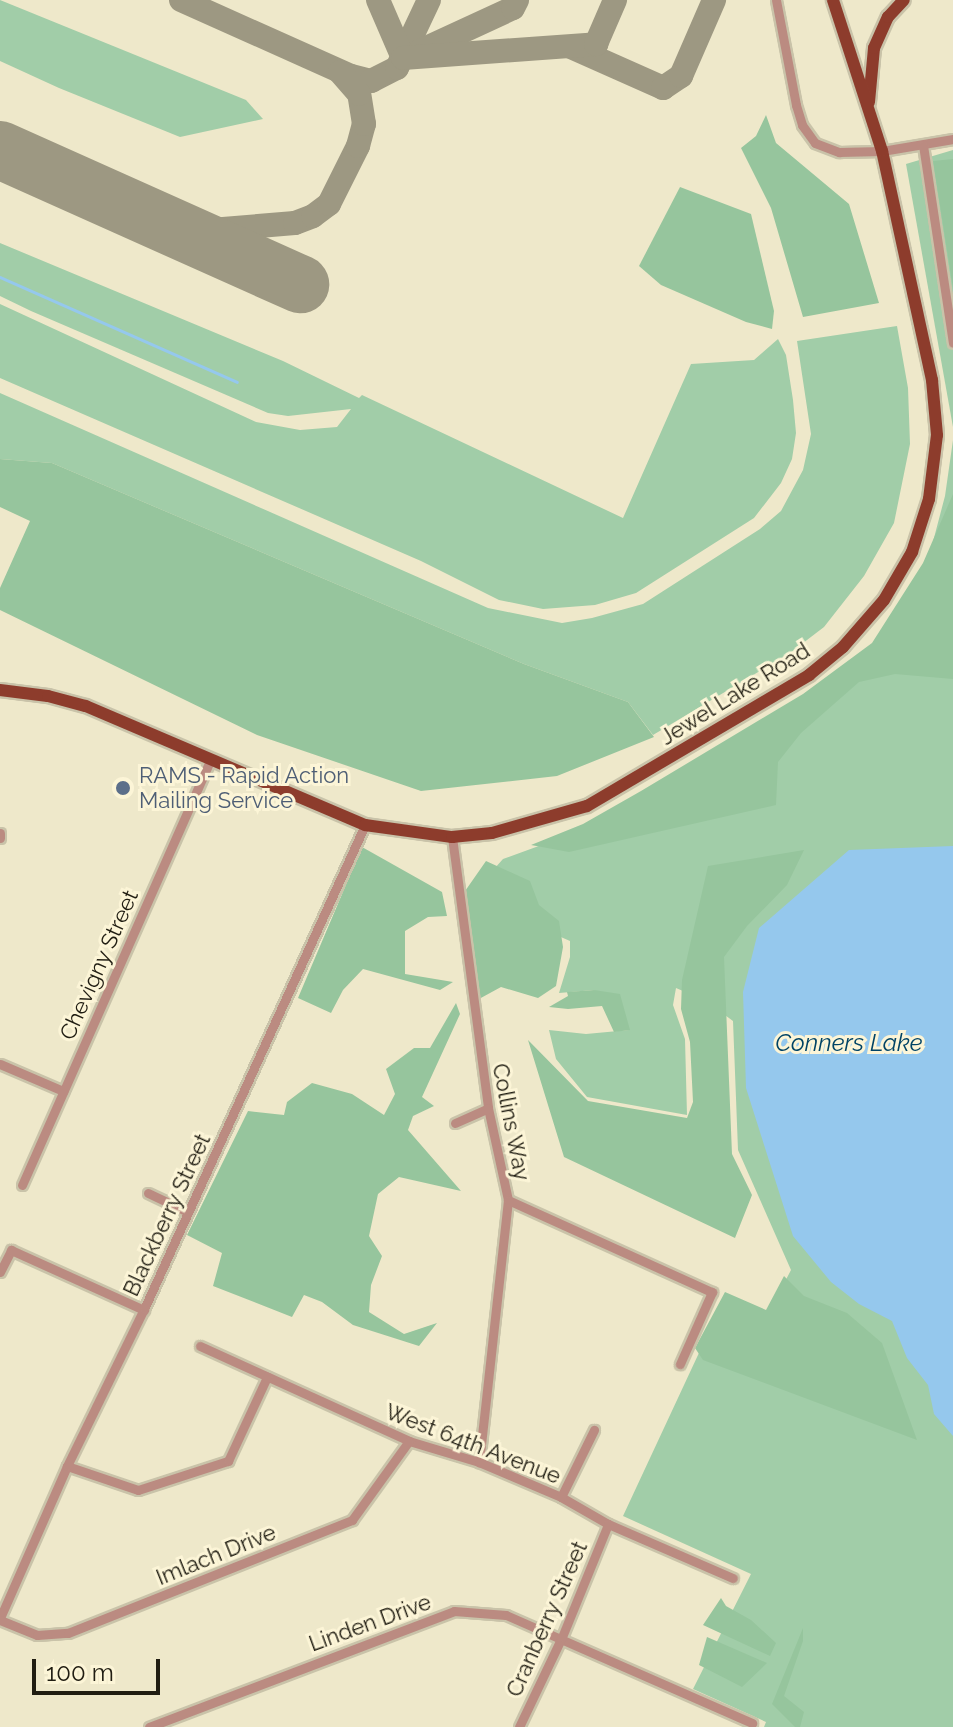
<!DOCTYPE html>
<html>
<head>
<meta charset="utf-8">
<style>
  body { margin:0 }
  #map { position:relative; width:953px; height:1727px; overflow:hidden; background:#eee8ca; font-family:Raleway,sans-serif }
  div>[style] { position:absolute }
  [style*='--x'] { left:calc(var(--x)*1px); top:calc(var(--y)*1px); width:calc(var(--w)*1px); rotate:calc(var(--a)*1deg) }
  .green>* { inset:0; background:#a1cda8 }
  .forest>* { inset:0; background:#96c59d }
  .water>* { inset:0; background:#95c8ed }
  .stream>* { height:3px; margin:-1.5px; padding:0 1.5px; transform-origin:1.5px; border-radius:1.5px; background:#95c8ed }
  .taxiway>* { height:24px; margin:-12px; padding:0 12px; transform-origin:12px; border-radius:12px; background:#9d9882 }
  .runway>* { height:58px; margin:-29px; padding:0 29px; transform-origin:29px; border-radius:29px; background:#9d9882 }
  .roads { filter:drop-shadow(2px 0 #c9c3a9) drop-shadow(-2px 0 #c9c3a9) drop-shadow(0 2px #c9c3a9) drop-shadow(0 -2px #c9c3a9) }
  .minor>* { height:9px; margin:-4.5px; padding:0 4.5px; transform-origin:4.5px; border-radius:4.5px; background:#bb8b81 }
  .major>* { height:12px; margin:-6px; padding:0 6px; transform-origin:6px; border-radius:6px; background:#8d3c2c }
  .dots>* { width:22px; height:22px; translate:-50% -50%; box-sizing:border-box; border:4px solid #fcf5d7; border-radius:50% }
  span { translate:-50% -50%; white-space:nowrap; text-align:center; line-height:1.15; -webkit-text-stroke:6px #fcf5d7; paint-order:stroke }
  .street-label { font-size:22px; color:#201d12 }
  .service-label { font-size:22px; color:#4e5e75 }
  .left { translate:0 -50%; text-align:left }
  .water-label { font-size:24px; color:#004365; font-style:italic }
  .scale { position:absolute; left:32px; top:1659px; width:128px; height:36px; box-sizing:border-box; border:4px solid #201d12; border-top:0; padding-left:10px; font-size:24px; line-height:28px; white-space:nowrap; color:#201d12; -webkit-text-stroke:6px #fcf5d7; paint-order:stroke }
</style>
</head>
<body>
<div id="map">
  <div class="green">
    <i style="clip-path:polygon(0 0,246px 100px,263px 119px,180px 137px,59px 88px,0 61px)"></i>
    <i style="clip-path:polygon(953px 150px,953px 427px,906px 164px)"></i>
    <i style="clip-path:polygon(0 243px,283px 361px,359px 398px,362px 395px,623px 518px,691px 364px,754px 360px,778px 339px,786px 355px,793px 400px,796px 433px,792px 459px,781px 483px,754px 518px,636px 593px,595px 605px,543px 609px,499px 600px,421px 561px,0 378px,0 304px,256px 422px,300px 430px,337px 427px,351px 409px,288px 416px,268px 413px,31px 311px,0 296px)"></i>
    <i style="clip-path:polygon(897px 326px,908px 388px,910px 444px,894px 523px,864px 576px,824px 627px,790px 653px,653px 735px,628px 702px,524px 664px,52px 463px,0 459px,0 393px,488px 608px,562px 623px,592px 618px,643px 604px,760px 529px,781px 511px,803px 470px,811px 434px,797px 341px)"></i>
    <i style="clip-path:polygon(953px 440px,953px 1727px,764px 1727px,766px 1722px,693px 1689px,751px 1574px,623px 1516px,725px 1297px,768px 1314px,791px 1270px,738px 1150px,733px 1021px,706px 1001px,676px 988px,673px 1005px,685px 1039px,687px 1115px,587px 1097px,556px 1059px,549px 1030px,586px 1034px,629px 1030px,594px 990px,559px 993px,570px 957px,570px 941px,469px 897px,503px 859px,588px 828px,871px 653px,924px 576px,945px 496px)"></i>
  </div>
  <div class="forest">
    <i style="clip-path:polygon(766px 115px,776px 143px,849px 204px,879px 303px,803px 317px,771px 208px,741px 148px,756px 136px)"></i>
    <i style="clip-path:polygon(953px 159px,953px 289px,933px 161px)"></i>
    <i style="clip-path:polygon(680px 187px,751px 214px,774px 311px,772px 329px,746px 322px,661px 285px,639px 266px)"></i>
    <i style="clip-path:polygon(0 459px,52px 463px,524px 664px,628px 702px,654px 737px,557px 776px,421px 791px,257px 735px,0 610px,0 588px,30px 521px,0 507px)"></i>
    <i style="clip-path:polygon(953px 494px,953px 679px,895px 674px,859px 682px,801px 733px,778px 762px,776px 805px,569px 852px,531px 845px,583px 824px,641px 791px,803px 694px,872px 643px,923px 563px)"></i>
    <i style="clip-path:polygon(362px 847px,442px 892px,447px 916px,428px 917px,405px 931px,405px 974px,453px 982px,440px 990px,363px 969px,343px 990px,331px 1013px,298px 998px)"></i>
    <i style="clip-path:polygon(804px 850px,787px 885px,747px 926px,724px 957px,732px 1154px,752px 1195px,735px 1238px,564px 1157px,528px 1040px,588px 1101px,687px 1118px,693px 1102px,690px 1042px,681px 1009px,682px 980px,708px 866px)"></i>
    <i style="clip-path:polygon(486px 861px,530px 881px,539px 905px,559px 921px,563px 947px,556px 986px,538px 998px,501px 987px,479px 999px,463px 894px)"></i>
    <i style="clip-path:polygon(594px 990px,620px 994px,630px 1030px,614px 1032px,602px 1006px,568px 1009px,549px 1007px,568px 996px,567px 992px)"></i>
    <i style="clip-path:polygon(456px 1003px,460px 1014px,422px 1097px,434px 1106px,413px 1116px,408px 1130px,461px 1191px,399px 1177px,378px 1194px,369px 1236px,382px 1256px,371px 1285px,369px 1312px,404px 1334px,437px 1323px,419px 1346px,353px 1325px,322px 1302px,304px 1295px,292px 1317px,213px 1286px,222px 1253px,187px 1235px,248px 1111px,284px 1115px,287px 1102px,312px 1083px,352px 1094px,384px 1115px,395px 1094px,386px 1069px,414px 1048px,430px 1048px)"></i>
    <i style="clip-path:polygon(784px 1276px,804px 1296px,847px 1313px,882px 1343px,917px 1440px,703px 1360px,695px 1348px,725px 1292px,766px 1310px)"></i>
    <i style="clip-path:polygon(721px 1598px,726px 1606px,751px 1620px,776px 1643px,770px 1656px,703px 1625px)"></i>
    <i style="clip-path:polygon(803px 1628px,803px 1641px,784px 1696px,804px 1712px,800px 1727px,795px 1727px,772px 1704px)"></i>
    <i style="clip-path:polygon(707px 1637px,767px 1663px,742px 1687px,699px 1665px)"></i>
  </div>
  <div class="water">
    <i style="clip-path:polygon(953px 846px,953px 1436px,934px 1414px,928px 1385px,907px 1358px,892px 1321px,859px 1304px,831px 1282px,793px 1236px,746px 1088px,743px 992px,759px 928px,849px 850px)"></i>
  </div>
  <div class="stream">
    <i style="--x:0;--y:277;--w:259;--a:23.9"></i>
  </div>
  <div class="taxiway">
    <i style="--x:181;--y:0;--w:186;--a:24.1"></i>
    <i style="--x:351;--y:76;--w:21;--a:14"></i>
    <i style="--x:371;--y:81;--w:29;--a:-27"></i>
    <i style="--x:397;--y:68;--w:75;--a:-64.8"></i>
    <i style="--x:378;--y:0;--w:63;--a:66.7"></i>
    <i style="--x:571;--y:47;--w:101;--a:24"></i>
    <i style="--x:663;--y:88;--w:22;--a:-34"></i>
    <i style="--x:681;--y:76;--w:83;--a:-66.5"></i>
    <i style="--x:420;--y:51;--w:102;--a:-24.8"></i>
    <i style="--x:513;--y:8;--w:9;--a:-63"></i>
    <i style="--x:403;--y:58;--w:194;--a:-4.1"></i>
    <i style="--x:596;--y:44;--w:48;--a:-66.6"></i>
    <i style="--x:186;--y:232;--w:109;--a:-4.7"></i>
    <i style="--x:295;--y:223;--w:19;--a:-21"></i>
    <i style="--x:313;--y:216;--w:20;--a:-37"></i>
    <i style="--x:329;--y:204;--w:65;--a:-63.4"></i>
    <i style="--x:358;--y:146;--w:23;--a:-75"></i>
    <i style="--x:364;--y:124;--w:30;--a:-99"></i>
    <i style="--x:359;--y:94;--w:29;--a:-131"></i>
  </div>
  <div class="runway">
    <i style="--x:0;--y:150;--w:329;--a:24.1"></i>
  </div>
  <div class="roads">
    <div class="minor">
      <i style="--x:776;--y:0;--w:107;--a:79.2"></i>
      <i style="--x:796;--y:105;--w:21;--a:73"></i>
      <i style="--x:802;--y:125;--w:22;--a:54"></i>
      <i style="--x:815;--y:143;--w:26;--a:21"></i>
      <i style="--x:839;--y:152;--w:43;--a:-1.3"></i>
      <i style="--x:882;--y:151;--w:72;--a:-9.6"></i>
      <i style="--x:923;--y:145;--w:200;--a:81.4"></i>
      <i style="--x:0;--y:833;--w:5;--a:90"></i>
      <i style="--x:452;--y:837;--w:273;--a:82.4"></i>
      <i style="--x:488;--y:1108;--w:94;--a:77.7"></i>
      <i style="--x:508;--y:1200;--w:264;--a:96.3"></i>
      <i style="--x:0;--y:1064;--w:69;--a:23.2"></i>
      <i style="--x:455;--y:1123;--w:36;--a:-24"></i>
      <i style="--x:22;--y:1185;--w:465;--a:-66.1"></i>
      <i style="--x:148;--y:1193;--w:44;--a:25.4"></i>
      <i style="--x:508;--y:1200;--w:224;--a:24.3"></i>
      <i style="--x:712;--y:1292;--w:79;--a:114"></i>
      <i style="--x:0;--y:1272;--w:25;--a:-63"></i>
      <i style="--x:11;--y:1250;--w:146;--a:24.3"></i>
      <i style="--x:200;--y:1346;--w:230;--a:24.4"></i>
      <i style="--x:409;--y:1441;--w:73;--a:16.7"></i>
      <i style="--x:479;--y:1462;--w:89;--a:23.1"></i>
      <i style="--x:561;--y:1497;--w:54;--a:29.9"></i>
      <i style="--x:608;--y:1524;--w:136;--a:23.4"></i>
      <i style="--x:67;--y:1466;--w:75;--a:18.7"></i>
      <i style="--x:138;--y:1490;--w:95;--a:-17.9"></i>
      <i style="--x:228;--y:1461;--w:93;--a:-65.1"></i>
      <i style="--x:561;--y:1497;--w:75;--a:-63.8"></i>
      <i style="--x:0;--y:1618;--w:166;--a:-66.2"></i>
      <i style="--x:67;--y:1466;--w:175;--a:-63.9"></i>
      <i style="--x:144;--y:1309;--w:532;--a:-65.46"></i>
      <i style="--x:0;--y:1620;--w:40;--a:22"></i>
      <i style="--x:37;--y:1635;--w:31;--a:-4"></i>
      <i style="--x:68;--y:1633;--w:306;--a:-21.7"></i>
      <i style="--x:352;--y:1520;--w:97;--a:-54.2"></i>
      <i style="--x:149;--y:1727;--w:326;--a:-20.8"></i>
      <i style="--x:454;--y:1611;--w:52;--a:4.4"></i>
      <i style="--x:506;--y:1615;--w:269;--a:23.7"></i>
      <i style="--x:519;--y:1727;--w:100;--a:-64.5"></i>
      <i style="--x:562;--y:1637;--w:122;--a:-67.8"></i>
    </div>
    <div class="major">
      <i style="--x:869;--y:102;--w:54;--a:-84.7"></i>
      <i style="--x:874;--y:48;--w:34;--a:-66"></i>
      <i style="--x:888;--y:17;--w:23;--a:-47"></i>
      <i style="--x:0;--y:690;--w:48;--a:7.1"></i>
      <i style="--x:48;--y:696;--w:39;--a:15"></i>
      <i style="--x:86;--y:706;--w:303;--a:23.1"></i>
      <i style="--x:365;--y:825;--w:88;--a:7.9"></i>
      <i style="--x:452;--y:837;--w:40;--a:-5.7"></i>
      <i style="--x:492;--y:833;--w:99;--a:-15.9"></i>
      <i style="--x:587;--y:806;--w:258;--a:-30.5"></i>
      <i style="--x:809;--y:675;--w:44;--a:-39.5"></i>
      <i style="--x:843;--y:647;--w:62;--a:-48.9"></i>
      <i style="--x:884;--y:600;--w:56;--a:-59.7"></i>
      <i style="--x:912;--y:552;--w:56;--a:-72.2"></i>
      <i style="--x:929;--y:499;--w:64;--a:-82.9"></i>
      <i style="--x:937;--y:435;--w:55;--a:-95.2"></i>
      <i style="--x:932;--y:380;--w:234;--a:-102.3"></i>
      <i style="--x:882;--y:151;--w:159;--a:-108"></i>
    </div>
  </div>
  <div class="dots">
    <i style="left:123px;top:788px;background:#5c6f8a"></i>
  </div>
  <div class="street-label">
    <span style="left:735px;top:694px;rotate:-32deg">Jewel Lake Road</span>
    <span style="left:99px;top:965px;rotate:-66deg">Chevigny Street</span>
    <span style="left:511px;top:1122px;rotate:79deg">Collins Way</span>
    <span style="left:167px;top:1215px;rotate:-65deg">Blackberry Street</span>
    <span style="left:473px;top:1444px;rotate:21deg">West 64th Avenue</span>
    <span style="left:216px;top:1555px;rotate:-22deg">Imlach Drive</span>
    <span style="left:547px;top:1619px;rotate:-66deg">Cranberry Street</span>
    <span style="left:370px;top:1623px;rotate:-20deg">Linden Drive</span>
  </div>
  <div class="service-label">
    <span class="left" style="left:139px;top:788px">RAMS - Rapid Action<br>Mailing Service</span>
  </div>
  <div class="water-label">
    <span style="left:849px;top:1043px">Conners Lake</span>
  </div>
  <div class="scale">100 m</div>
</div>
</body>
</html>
